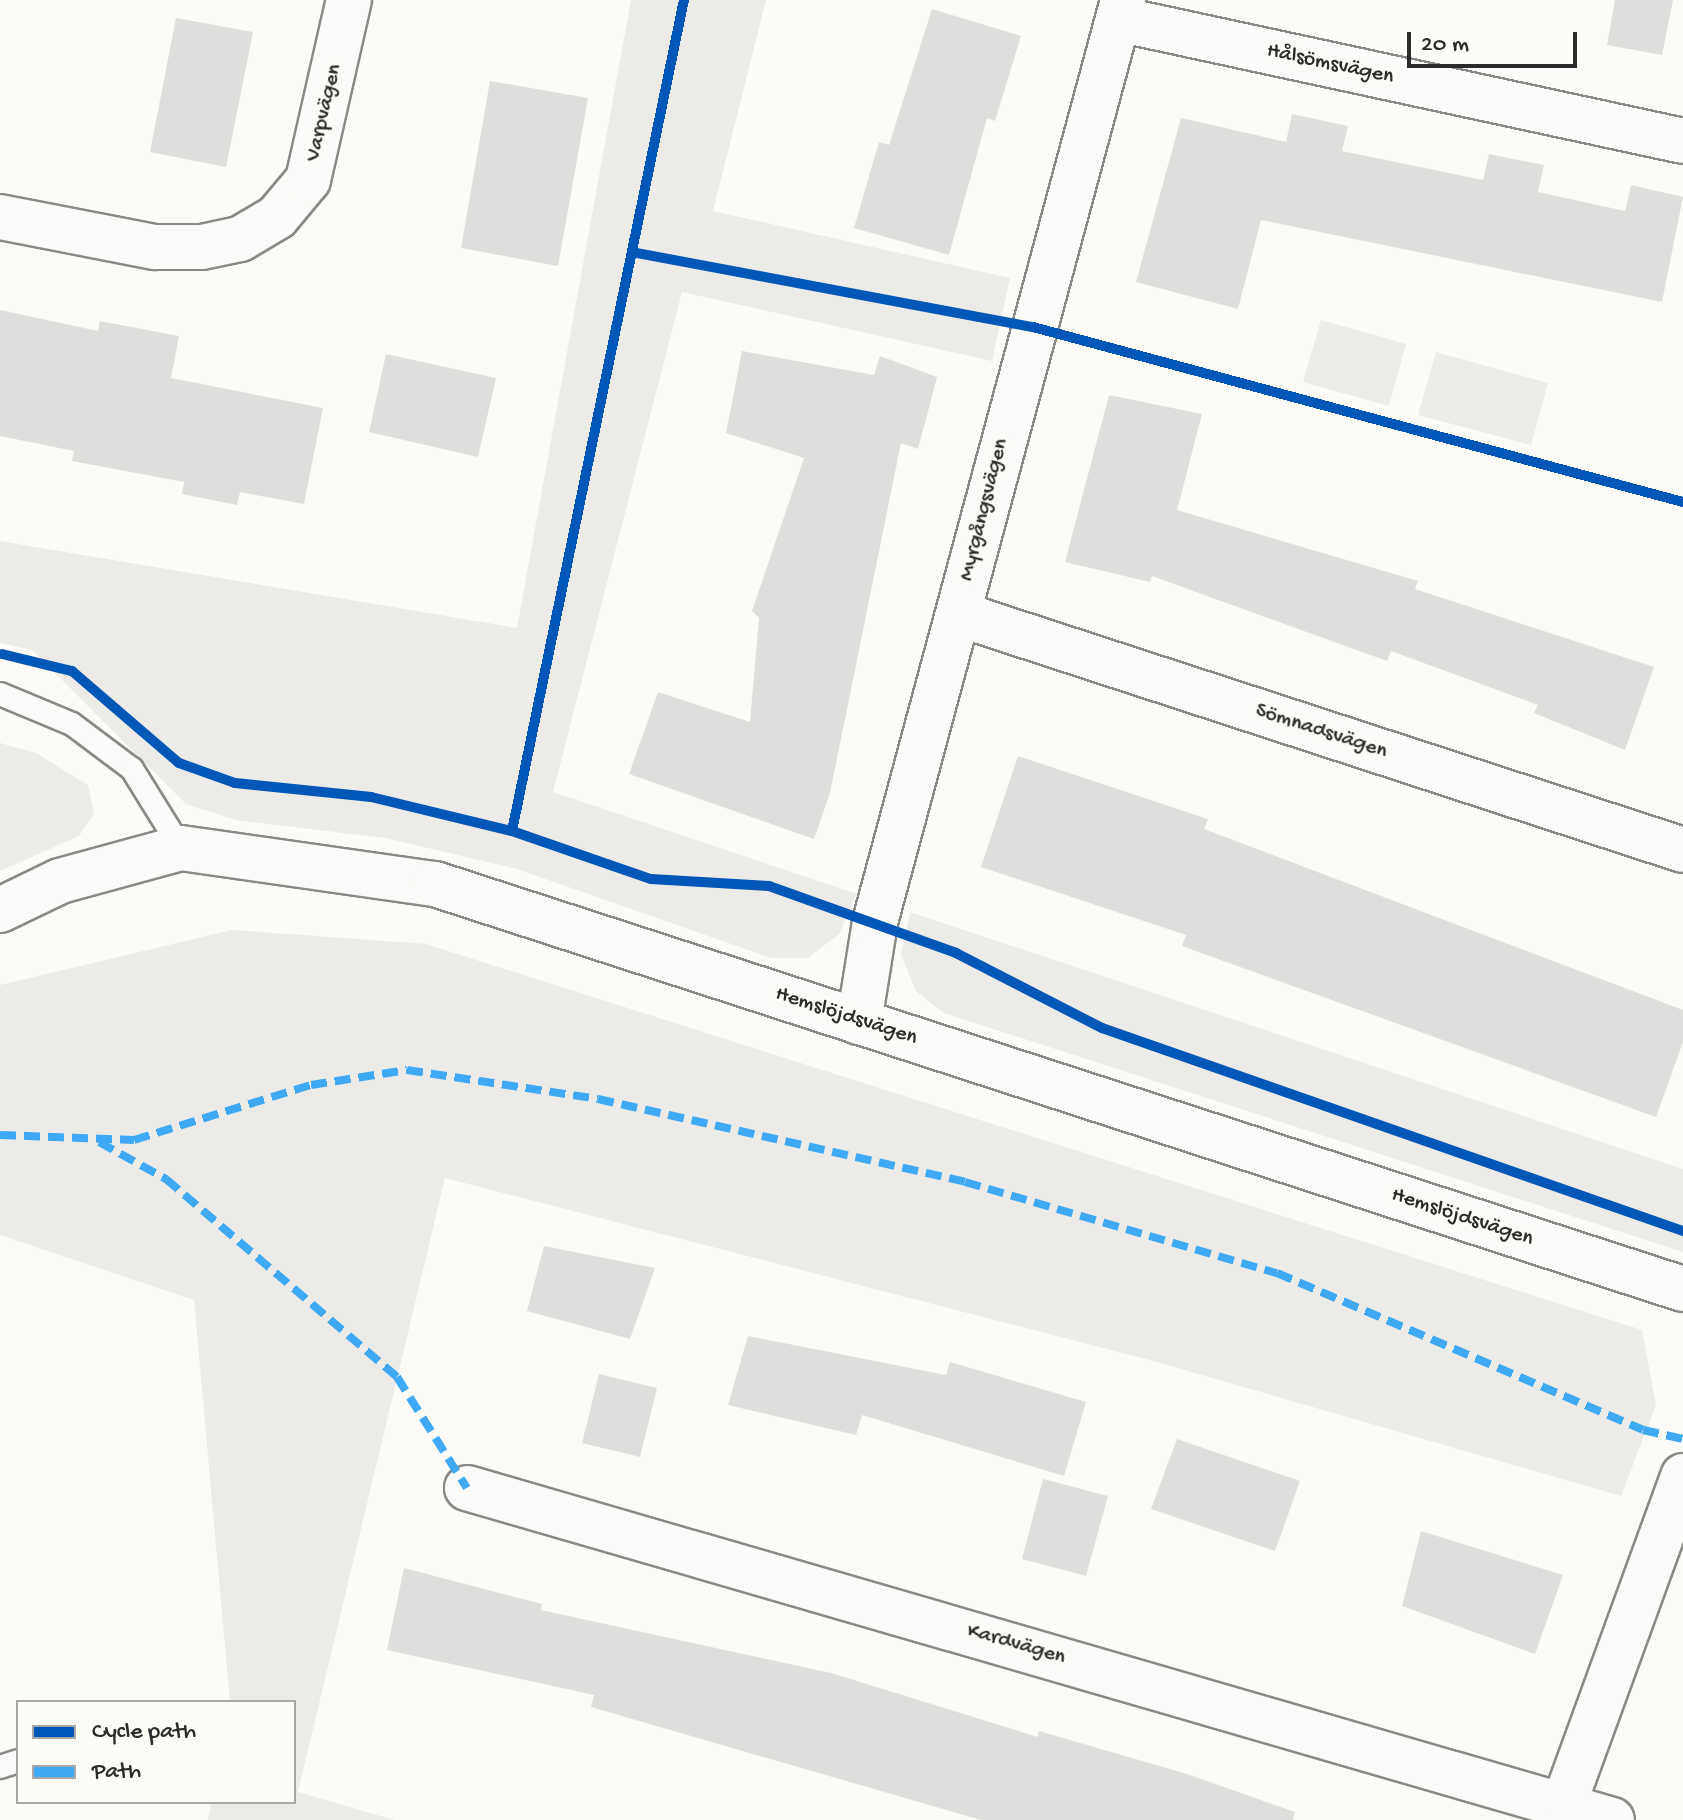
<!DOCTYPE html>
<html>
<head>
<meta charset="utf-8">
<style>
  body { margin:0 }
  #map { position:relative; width:1683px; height:1820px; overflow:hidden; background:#fcfbf8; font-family:"Gochi Hand",sans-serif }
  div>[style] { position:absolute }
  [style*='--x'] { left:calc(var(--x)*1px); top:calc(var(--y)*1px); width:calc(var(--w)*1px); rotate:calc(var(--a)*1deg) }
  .green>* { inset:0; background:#ecebe8 }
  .building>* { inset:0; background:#dfdedc }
  .roads { filter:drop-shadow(2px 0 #898987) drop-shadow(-2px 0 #898987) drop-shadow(0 2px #898987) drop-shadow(0 -2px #898987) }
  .service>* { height:22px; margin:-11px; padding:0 11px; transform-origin:11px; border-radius:11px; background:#fbfbf9 }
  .minor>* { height:44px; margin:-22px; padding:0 22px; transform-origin:22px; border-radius:22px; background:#fbfbf9 }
  .tertiary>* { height:44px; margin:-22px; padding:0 22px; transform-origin:22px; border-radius:22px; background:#fbfbf9 }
  .quiet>* { height:8px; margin-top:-4px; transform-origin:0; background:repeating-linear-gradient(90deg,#3fa9f5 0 16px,transparent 0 24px) }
  .cycleway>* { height:10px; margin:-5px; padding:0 5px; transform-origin:5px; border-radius:5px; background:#0057b8 }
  span { translate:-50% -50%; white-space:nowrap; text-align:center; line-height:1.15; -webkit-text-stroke:7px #fdfcf7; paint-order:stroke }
  .street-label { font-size:22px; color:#2b2b2b }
  .legend { position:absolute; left:16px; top:1700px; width:280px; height:104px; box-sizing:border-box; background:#fdfcf7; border:2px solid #a9a8a5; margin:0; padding:10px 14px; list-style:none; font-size:24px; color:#2b2b2b }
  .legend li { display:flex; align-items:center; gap:16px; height:40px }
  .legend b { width:40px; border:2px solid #a9a8a5 }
  .scale { position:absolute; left:1407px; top:32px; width:170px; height:36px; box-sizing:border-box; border:4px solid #2b2b2b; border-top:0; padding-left:10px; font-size:24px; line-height:28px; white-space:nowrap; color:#2b2b2b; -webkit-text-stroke:6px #fdfcf7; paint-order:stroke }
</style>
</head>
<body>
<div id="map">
  <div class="green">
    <i style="clip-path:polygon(631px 0,766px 0,713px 211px,1010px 278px,992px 361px,682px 292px,553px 792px,857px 894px,839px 934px,808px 958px,771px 958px,517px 869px,385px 838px,236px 820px,186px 804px,32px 650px,0 643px,0 541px,517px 628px)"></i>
    <i style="clip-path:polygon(1321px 320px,1406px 344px,1389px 406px,1303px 382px)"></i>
    <i style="clip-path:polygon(1436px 352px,1548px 383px,1531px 445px,1418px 415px)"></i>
    <i style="clip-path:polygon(0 743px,36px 753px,88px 785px,94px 813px,79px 836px,0 871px)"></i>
    <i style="clip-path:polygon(910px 912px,1683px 1169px,1683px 1252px,944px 1013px,916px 991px,901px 955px)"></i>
    <i style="clip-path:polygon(232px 930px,426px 944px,1642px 1330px,1656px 1405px,1621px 1496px,1146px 1359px,445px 1178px,298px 1792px,394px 1820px,208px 1820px,211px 1802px,294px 1802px,294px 1702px,230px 1702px,194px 1300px,0 1235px,0 985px)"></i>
  </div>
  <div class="building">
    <i style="clip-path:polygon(1615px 0,1673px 0,1662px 55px,1607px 45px)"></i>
    <i style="clip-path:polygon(932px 9px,1021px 36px,995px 121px,987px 118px,949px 255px,854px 228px,879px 142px,889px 145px)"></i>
    <i style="clip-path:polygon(176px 18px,253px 32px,226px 167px,150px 152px)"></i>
    <i style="clip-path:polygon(490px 81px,588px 98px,558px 266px,461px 248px)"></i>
    <i style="clip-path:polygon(1292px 114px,1348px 126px,1342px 151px,1483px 180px,1489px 154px,1544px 165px,1538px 192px,1625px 211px,1631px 185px,1683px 197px,1662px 302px,1261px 220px,1238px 309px,1136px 282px,1181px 118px,1286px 142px)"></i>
    <i style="clip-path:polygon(0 310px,98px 331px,100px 321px,179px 336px,171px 378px,323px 408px,304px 504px,240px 492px,237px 505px,182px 494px,184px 482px,72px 461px,74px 451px,0 436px)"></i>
    <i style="clip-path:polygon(742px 351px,874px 375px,880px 356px,937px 377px,918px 449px,901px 443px,830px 793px,814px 839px,629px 774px,658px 692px,750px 722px,759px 618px,752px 611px,804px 458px,726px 433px)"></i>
    <i style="clip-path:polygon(386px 354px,496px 378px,478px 457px,369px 432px)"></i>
    <i style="clip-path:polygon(1109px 395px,1202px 414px,1177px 510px,1418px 581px,1415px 589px,1654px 667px,1625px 750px,1534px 713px,1538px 705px,1391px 651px,1387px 661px,1152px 576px,1150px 582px,1065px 562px)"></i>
    <i style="clip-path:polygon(1018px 756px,1208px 819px,1204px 829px,1683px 1010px,1683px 1042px,1656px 1117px,1182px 946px,1186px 935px,981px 867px)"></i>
    <i style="clip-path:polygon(544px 1246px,655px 1268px,630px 1339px,527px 1311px)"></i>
    <i style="clip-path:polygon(748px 1336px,946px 1375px,950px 1362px,1086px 1402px,1064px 1476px,862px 1415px,856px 1435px,728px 1405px)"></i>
    <i style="clip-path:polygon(599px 1374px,657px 1388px,640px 1457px,582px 1443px)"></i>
    <i style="clip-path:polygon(1177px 1439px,1300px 1481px,1275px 1551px,1151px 1509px)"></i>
    <i style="clip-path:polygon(1043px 1479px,1108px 1496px,1086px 1576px,1022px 1559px)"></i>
    <i style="clip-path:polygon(1421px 1531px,1563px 1575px,1535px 1654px,1402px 1606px)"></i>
    <i style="clip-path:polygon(404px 1568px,542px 1604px,541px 1610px,831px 1673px,1038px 1737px,1039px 1731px,1187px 1774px,1295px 1812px,1293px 1820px,981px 1820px,591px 1707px,594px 1695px,387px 1650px)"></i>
  </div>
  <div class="roads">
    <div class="service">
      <i style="--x:0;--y:694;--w:78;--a:22.6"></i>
      <i style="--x:72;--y:724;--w:75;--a:36.9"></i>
      <i style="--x:132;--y:769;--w:93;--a:58.2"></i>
      <i style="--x:0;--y:1767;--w:19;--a:-18"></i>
    </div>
    <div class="minor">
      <i style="--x:1118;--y:19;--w:578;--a:12.18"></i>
      <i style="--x:0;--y:217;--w:158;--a:11"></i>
      <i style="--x:155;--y:247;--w:47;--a:0"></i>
      <i style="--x:202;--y:247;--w:39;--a:-12"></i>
      <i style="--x:240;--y:239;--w:43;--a:-30.7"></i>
      <i style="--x:277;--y:217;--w:48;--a:-50"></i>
      <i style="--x:308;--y:180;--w:185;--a:-77.2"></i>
      <i style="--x:959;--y:614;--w:761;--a:18.05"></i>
      <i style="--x:859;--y:1022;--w:101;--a:-80.9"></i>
      <i style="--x:875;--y:922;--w:955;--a:-74.94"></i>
      <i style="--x:467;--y:1488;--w:1192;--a:16.17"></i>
      <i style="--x:1565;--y:1801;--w:346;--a:-70"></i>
    </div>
    <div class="tertiary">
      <i style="--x:0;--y:910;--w:67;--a:-25.8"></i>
      <i style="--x:60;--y:881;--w:125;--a:-15.3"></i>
      <i style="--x:181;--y:848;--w:257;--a:8.1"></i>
      <i style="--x:435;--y:884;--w:1312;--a:17.98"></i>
    </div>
  </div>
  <div class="quiet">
    <i style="--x:0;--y:1135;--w:134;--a:2.1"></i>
    <i style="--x:134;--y:1140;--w:185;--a:-17.3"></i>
    <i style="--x:311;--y:1085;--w:97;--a:-8.9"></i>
    <i style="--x:407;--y:1070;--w:193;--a:8.6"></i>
    <i style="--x:598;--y:1099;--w:376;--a:12.7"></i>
    <i style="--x:965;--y:1182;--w:325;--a:16.3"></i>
    <i style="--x:1277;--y:1273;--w:398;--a:23.2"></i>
    <i style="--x:1643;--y:1430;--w:41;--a:12.7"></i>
    <i style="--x:99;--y:1142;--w:77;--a:28.9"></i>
    <i style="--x:166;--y:1179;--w:304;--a:40.6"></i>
    <i style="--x:397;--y:1377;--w:131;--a:57.8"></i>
  </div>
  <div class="cycleway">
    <i style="--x:637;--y:253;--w:403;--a:10.6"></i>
    <i style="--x:1033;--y:327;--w:673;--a:15.07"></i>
    <i style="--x:2;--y:654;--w:72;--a:13.7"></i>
    <i style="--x:72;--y:671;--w:141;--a:40.7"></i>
    <i style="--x:179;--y:763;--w:59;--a:19.7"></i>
    <i style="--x:235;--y:783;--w:137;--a:5.9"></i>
    <i style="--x:371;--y:797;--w:145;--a:13.6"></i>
    <i style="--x:512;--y:831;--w:147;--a:19.1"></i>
    <i style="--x:651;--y:879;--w:118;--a:3.4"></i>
    <i style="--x:769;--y:886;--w:199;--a:19.7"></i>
    <i style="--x:956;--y:953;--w:164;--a:27.2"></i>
    <i style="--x:1102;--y:1028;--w:615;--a:19.26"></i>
    <i style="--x:512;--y:831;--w:849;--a:-78.31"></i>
  </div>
  <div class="street-label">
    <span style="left:1330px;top:65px;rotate:12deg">Hålsömsvägen</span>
    <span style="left:325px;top:113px;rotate:-77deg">Varpvägen</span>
    <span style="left:985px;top:510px;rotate:-76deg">Myrgångsvägen</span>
    <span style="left:1321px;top:732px;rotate:18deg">Sömnadsvägen</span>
    <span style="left:846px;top:1017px;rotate:18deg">Hemslöjdsvägen</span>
    <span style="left:1462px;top:1218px;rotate:18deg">Hemslöjdsvägen</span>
    <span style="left:1016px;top:1645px;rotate:16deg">Kardvägen</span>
  </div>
  <ul class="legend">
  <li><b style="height:10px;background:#0057b8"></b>Cycle path</li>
  <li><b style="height:10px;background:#3fa9f5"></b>Path</li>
  </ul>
  <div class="scale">20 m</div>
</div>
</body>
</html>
